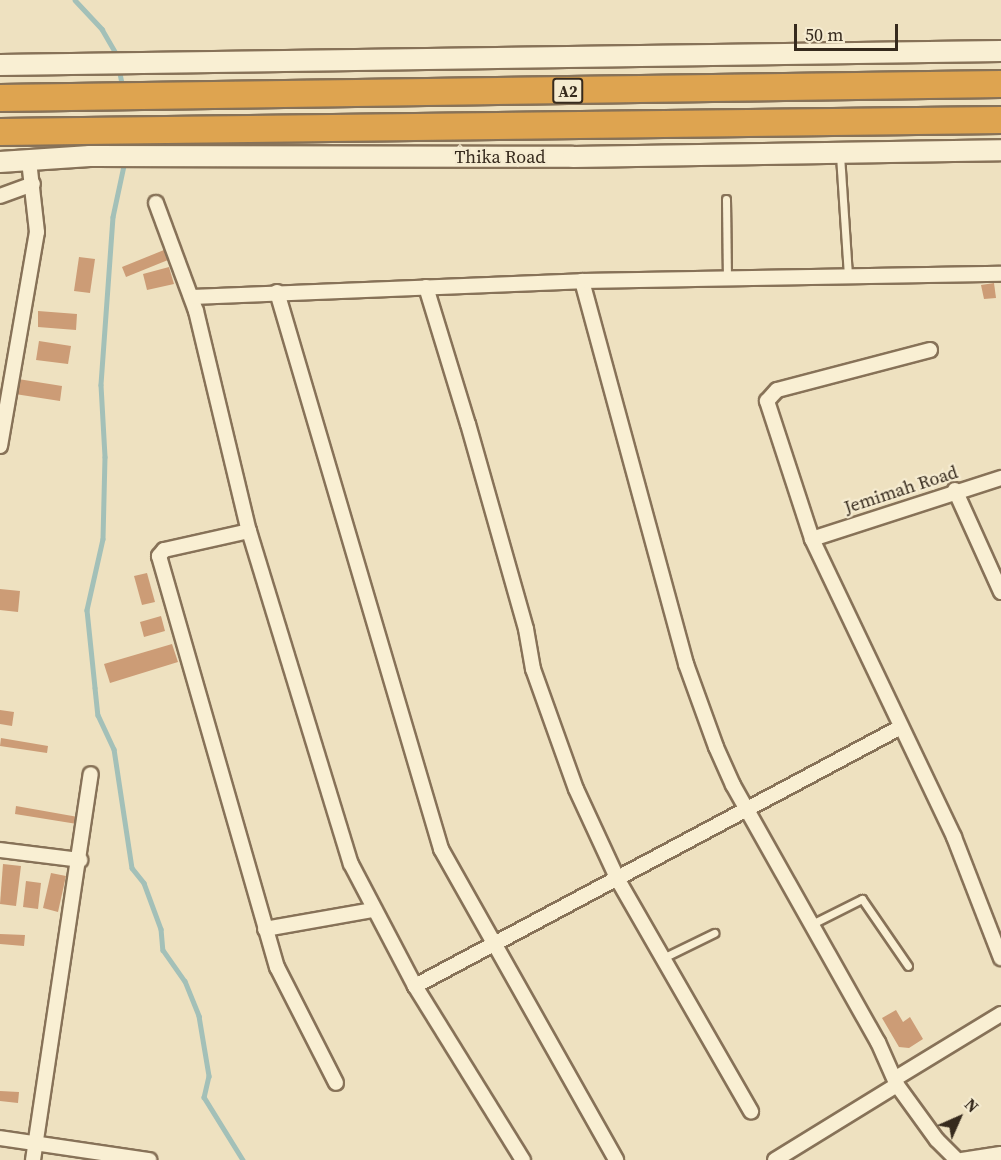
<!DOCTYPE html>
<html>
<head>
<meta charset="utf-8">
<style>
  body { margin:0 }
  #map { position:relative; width:1001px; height:1160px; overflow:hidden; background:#eee1c0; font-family:"Source Serif 4",serif }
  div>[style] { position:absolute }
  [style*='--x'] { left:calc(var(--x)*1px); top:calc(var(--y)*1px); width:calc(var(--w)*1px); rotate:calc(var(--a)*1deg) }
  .stream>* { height:4.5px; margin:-2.25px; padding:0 2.25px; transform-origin:2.25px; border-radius:2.25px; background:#a3c0b8 }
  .building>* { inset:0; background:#cc9c76 }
  .roads { filter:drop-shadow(2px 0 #877258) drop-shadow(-2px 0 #877258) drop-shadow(0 2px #877258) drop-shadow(0 -2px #877258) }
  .lane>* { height:7px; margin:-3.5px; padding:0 3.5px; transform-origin:3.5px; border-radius:3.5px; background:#f9efd3 }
  .street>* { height:14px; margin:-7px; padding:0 7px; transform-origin:7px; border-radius:7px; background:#f9efd3 }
  .secondary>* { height:20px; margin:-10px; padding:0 10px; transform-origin:10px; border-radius:10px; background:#f9efd3 }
  .highway>* { height:26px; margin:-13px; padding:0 13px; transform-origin:13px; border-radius:13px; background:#dea450 }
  span { translate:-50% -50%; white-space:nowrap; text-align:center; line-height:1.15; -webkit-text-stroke:4.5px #f5ebd0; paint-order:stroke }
  .shield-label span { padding:2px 4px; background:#f5ebd0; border:2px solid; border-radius:4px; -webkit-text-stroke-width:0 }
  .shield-label { font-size:16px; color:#362a1d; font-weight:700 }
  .street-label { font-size:18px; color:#362a1d }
  .north { position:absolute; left:929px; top:1088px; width:60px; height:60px; -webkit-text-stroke:4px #f5ebd0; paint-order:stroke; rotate:45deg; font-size:16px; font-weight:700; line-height:24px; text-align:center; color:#362a1d }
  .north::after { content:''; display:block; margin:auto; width:21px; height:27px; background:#362a1d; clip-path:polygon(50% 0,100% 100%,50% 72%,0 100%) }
  .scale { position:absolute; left:794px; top:24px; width:104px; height:27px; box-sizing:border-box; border:3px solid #362a1d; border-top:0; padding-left:8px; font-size:18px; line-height:21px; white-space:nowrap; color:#362a1d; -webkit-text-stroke:4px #f5ebd0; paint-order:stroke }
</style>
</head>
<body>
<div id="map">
  <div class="stream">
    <i style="--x:75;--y:0;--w:40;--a:47"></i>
    <i style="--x:102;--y:29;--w:32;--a:60"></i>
    <i style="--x:119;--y:68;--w:16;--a:79"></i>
    <i style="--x:125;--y:161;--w:57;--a:102.1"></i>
    <i style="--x:113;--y:217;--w:168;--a:94.1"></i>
    <i style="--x:101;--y:385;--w:72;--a:86.8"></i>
    <i style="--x:105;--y:457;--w:82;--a:91.4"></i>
    <i style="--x:103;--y:539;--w:73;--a:102.7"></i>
    <i style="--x:87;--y:610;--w:78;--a:84.1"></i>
    <i style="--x:95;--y:688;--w:27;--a:84"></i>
    <i style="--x:98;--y:715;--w:38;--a:65"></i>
    <i style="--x:114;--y:749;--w:120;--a:81.4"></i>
    <i style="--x:132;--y:868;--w:19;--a:51"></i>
    <i style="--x:144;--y:883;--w:49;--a:69.7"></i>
    <i style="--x:161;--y:929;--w:21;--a:85"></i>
    <i style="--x:163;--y:950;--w:38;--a:55"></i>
    <i style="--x:185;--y:981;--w:38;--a:68"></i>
    <i style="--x:199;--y:1016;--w:61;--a:80.5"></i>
    <i style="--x:209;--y:1076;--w:22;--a:103"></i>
    <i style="--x:204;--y:1097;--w:74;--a:58.2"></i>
  </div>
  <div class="building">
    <i style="clip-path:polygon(164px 250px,168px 260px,126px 277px,122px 267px)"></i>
    <i style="clip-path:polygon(79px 257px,95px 259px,90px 293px,74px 291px)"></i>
    <i style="clip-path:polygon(169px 267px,174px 284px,147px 290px,143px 274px)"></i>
    <i style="clip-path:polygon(994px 283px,996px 298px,984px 299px,981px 285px)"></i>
    <i style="clip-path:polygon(38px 311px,77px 314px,76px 330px,38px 327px)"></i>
    <i style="clip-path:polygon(39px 341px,71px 346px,68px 364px,36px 360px)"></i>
    <i style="clip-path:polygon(18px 379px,62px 386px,60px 401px,15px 394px)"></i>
    <i style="clip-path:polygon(147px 573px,155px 602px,142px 605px,134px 576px)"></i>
    <i style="clip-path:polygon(0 589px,20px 591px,18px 612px,0 610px)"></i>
    <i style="clip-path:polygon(161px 616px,165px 631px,144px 637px,140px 622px)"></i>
    <i style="clip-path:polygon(172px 644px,178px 662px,110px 683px,104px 664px)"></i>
    <i style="clip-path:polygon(0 710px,14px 712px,12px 726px,0 724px)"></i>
    <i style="clip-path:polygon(1px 738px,48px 746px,47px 753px,0 746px)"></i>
    <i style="clip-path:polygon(16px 806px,78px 817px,77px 824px,15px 814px)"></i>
    <i style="clip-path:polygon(3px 864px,21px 866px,16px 906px,0 904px)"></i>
    <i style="clip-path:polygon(51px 873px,66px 876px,58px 912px,43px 908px)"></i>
    <i style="clip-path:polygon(26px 881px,41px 883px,38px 909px,23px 907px)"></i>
    <i style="clip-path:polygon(0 934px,25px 935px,24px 946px,0 944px)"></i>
    <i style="clip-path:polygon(896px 1010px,903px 1022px,910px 1017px,923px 1039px,909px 1048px,899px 1047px,882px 1018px)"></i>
    <i style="clip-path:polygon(0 1091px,19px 1092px,18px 1103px,0 1101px)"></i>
  </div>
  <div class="roads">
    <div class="lane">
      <i style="--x:840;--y:155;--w:122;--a:86.2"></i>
      <i style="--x:726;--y:199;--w:80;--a:89.3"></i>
      <i style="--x:812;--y:924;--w:56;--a:-26.6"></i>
      <i style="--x:862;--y:899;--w:81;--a:55.5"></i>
      <i style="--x:665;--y:957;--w:55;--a:-26.1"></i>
    </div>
    <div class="street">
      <i style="--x:0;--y:196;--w:35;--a:-20"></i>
      <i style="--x:156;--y:203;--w:115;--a:69.7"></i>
      <i style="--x:196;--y:311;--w:226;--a:76.5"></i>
      <i style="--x:249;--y:531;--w:348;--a:73"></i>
      <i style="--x:351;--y:864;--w:138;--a:62.3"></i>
      <i style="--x:415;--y:986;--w:205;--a:58.2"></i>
      <i style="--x:582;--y:281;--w:397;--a:74.8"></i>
      <i style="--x:686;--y:664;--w:88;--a:70.1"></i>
      <i style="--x:716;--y:747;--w:42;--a:65.9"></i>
      <i style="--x:733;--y:785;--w:295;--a:60.6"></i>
      <i style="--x:878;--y:1042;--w:47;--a:66.2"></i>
      <i style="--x:897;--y:1085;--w:68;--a:54"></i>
      <i style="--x:937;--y:1140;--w:28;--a:45"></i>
      <i style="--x:426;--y:287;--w:143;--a:73"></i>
      <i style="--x:468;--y:424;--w:213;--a:74.2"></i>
      <i style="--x:526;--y:629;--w:41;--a:80.1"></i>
      <i style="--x:533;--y:669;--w:127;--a:70.3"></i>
      <i style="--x:576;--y:789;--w:100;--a:65.2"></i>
      <i style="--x:618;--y:880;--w:267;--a:60.1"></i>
      <i style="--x:277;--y:292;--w:581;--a:73.59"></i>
      <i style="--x:441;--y:849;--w:357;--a:60.6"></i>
      <i style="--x:192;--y:297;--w:390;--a:-2.3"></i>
      <i style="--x:582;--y:281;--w:419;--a:-1"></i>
      <i style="--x:930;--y:350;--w:158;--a:165.3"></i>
      <i style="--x:777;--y:390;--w:15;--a:132"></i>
      <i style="--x:767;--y:401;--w:145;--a:71.9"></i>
      <i style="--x:812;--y:539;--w:330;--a:64.5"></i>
      <i style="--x:954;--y:837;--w:130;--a:68.8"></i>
      <i style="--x:0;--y:446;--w:217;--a:-80.2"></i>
      <i style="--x:37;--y:232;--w:71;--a:-96.4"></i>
      <i style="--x:955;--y:490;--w:112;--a:65.7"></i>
      <i style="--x:249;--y:531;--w:87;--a:167.4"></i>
      <i style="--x:164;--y:550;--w:8;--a:130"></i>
      <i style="--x:159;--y:556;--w:428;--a:74"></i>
      <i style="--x:277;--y:967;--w:130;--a:63"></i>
      <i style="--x:812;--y:539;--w:199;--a:-17.9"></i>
      <i style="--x:0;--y:850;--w:81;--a:7.1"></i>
      <i style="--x:265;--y:929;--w:110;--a:-10"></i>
      <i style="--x:415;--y:986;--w:551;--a:-28.05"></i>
      <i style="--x:896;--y:1078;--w:123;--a:-31.4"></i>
      <i style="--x:0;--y:1138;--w:151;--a:8.4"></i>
      <i style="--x:33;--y:1160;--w:390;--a:-81.5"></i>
      <i style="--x:775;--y:1160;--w:143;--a:-31.6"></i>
      <i style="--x:962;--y:1160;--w:39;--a:-9"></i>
    </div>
    <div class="secondary">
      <i style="--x:0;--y:65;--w:1001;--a:-0.8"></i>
      <i style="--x:0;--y:162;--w:90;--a:-3.8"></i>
      <i style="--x:90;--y:156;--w:483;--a:0.1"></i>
      <i style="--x:573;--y:157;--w:428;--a:-0.9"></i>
    </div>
    <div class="highway">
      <i style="--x:0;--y:98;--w:1001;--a:-0.8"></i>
      <i style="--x:0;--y:132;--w:1001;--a:-0.69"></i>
    </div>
  </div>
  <div class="shield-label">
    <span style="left:568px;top:91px">A2</span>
  </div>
  <div class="street-label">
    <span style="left:500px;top:157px">Thika Road</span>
    <span style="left:901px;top:490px;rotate:-18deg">Jemimah Road</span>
  </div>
  <div class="north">N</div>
  <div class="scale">50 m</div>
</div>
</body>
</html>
